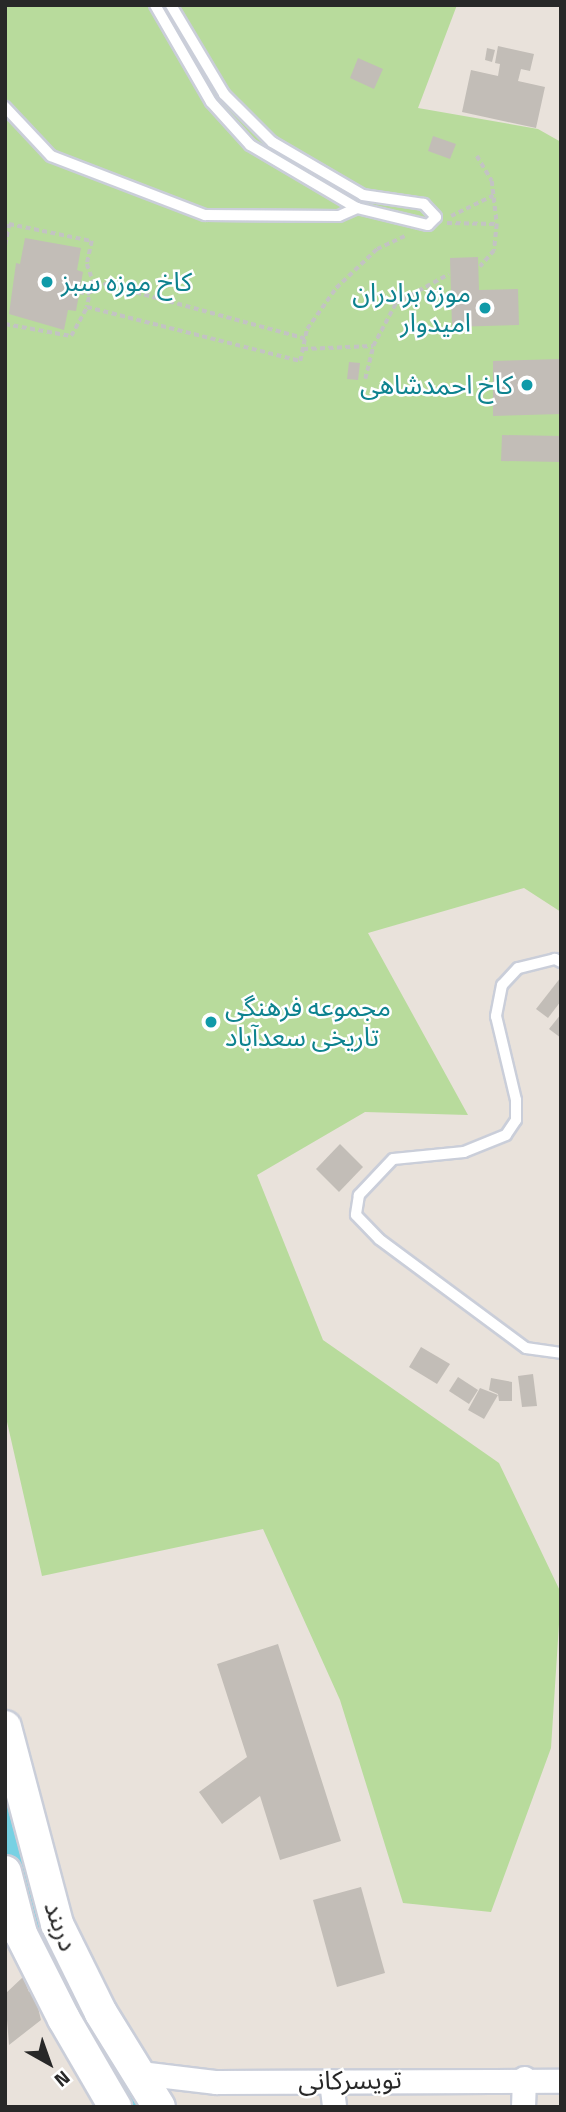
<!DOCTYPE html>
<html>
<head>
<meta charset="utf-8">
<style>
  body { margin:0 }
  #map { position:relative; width:566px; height:2112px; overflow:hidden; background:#e9e2db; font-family:"Titillium Web","Noto Sans Arabic",sans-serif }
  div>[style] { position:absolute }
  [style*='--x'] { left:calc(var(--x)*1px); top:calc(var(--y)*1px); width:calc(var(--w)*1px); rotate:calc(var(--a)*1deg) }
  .green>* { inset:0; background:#b8db9c }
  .river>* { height:33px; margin:-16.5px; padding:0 16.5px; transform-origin:16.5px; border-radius:16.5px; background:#77d1e3 }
  .building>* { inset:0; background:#c2bdb7 }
  .path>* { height:3.5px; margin-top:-1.75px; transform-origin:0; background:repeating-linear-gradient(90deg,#c3c3c3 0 5px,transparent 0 8.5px) }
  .roads { filter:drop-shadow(2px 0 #caced9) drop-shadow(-2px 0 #caced9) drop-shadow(0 2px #caced9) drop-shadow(0 -2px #caced9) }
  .lane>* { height:10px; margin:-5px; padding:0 5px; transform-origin:5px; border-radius:5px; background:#fff }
  .street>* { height:23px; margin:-11.5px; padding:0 11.5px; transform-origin:11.5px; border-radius:11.5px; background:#fff }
  .secondary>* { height:32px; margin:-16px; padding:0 16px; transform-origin:16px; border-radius:16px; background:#fff }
  .dots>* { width:19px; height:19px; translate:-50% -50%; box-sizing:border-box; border:4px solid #fff; border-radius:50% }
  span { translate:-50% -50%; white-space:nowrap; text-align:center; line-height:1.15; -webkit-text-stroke:5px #fff; paint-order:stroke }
  .culture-label { font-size:26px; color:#0d838f }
  .left { translate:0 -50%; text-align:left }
  .right { translate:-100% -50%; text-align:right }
  .street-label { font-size:26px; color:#282828 }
  .frame { position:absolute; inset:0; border:7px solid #282828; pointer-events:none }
  .north { position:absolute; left:14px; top:2028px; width:70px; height:70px; -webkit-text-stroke:5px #fff; paint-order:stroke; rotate:140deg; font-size:19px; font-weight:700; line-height:28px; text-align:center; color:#282828 }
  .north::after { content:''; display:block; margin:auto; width:24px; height:32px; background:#282828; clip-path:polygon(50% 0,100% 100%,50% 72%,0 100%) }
</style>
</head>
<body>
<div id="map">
  <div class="green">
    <i style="clip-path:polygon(5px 5px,457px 5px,418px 108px,538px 129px,561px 142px,561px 912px,524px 888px,368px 933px,468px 1115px,365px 1112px,257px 1175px,323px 1340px,499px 1463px,561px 1593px,551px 1748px,491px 1912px,403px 1903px,340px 1700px,263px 1529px,42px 1576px,5px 1413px)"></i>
  </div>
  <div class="river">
    <i style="--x:5;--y:1801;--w:155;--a:73.5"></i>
    <i style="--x:49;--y:1950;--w:54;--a:64.9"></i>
    <i style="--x:72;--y:1999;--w:126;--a:59.3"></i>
  </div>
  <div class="building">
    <i style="clip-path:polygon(498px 46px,534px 54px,530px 71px,521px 69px,518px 81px,545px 87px,536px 128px,462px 112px,471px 70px,498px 76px,500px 64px,495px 63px)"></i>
    <i style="clip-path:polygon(487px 48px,495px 50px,492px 62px,485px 60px)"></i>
    <i style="clip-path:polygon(358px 58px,383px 69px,374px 89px,350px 78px)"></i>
    <i style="clip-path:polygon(433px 136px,456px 144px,450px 159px,428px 151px)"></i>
    <i style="clip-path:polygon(25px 238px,81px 248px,77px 270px,83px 272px,76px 311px,68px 310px,64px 330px,9px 314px,16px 263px,20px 264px)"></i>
    <i style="clip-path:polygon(478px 257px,479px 290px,518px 289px,519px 325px,452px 327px,450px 258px)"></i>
    <i style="clip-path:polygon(561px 359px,561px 414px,493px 416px,493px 361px)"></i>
    <i style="clip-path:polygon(349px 362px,360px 363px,358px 380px,347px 379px)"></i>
    <i style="clip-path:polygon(502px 435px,561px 436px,561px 462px,501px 461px)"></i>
    <i style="clip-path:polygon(561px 977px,561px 1001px,548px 1018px,536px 1009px)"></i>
    <i style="clip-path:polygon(561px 1014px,561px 1038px,549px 1029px)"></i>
    <i style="clip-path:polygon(340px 1144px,363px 1167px,339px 1192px,316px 1169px)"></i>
    <i style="clip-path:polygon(421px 1347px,450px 1364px,437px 1384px,409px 1367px)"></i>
    <i style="clip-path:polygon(533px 1374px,537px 1406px,522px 1407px,518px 1376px)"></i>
    <i style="clip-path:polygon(458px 1377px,478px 1390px,469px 1404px,449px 1391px)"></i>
    <i style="clip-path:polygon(491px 1378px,512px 1382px,512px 1401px,499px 1401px,498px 1394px,489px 1390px)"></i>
    <i style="clip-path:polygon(480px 1388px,498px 1395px,484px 1419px,468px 1410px)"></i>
    <i style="clip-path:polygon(278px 1644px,341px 1841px,280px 1860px,260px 1796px,222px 1824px,199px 1792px,247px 1757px,217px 1664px)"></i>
    <i style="clip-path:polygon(361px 1887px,385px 1973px,337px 1987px,313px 1900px)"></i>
    <i style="clip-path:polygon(23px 1977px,29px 1992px,34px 1991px,41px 2020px,9px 2045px,5px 1994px)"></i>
  </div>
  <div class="path">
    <i style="--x:477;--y:156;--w:29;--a:59"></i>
    <i style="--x:492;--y:181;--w:43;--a:83.4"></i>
    <i style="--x:497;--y:224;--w:27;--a:96"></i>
    <i style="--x:494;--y:251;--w:21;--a:131"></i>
    <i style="--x:451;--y:216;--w:48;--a:-26"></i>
    <i style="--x:447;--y:223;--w:50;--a:1.1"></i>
    <i style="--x:5;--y:245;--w:21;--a:-79"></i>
    <i style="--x:9;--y:224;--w:85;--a:11.6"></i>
    <i style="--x:92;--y:241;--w:24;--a:102"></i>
    <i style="--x:87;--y:264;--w:18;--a:71"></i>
    <i style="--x:79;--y:292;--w:11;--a:10"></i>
    <i style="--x:5;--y:324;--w:67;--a:10.3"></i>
    <i style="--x:71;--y:336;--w:33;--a:-61"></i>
    <i style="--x:305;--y:339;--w:220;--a:-164.7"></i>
    <i style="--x:93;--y:281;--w:27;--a:103"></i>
    <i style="--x:87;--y:307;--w:220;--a:14.2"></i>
    <i style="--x:300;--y:361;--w:33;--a:-78"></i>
    <i style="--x:307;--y:329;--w:50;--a:-54.7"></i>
    <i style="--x:336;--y:288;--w:57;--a:-43.6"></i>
    <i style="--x:377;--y:249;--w:33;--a:-25"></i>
    <i style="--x:303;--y:349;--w:70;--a:-2.5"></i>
    <i style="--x:365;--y:379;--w:34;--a:-76"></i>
    <i style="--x:373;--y:346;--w:49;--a:-61.9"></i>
    <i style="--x:396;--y:303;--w:60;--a:-28.7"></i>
  </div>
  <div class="roads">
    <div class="lane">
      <i style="--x:155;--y:5;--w:112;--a:60"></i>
      <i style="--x:211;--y:102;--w:58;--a:47.8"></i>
      <i style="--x:250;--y:145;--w:124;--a:30.5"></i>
      <i style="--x:357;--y:208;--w:73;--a:13.5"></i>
      <i style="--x:428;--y:225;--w:11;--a:-45"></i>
      <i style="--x:436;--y:217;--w:18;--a:-133"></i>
      <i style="--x:424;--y:204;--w:62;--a:-171.6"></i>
      <i style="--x:363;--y:195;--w:105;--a:-149.8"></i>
      <i style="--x:272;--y:142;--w:68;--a:-135"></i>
      <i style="--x:224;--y:94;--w:104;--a:-120.8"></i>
      <i style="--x:5;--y:107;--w:67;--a:46.8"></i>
      <i style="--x:51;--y:156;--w:165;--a:21"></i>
      <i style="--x:205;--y:215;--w:134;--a:0.4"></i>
      <i style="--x:339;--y:216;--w:20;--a:-24"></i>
      <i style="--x:561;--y:962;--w:7;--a:-153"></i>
      <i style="--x:555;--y:959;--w:38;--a:166"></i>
      <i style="--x:518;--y:968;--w:23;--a:133"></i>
      <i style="--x:502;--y:985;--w:32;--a:101"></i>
      <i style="--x:496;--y:1016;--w:86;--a:76.6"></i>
      <i style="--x:516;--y:1100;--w:20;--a:90"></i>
      <i style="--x:516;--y:1120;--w:18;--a:124"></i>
      <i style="--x:506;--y:1135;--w:45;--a:158"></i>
      <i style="--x:464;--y:1152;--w:71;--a:174.4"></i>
      <i style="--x:393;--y:1159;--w:50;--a:133.4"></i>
      <i style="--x:359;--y:1195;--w:20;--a:99"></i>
      <i style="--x:356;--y:1215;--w:33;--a:46"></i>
      <i style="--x:379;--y:1239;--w:183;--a:36.6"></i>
      <i style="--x:526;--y:1348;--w:35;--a:8"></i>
    </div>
    <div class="street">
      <i style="--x:140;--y:2073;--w:77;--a:6.8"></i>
      <i style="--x:216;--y:2082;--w:345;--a:-0.2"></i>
      <i style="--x:331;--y:2081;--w:26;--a:83"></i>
      <i style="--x:523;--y:2107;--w:29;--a:-88"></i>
    </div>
    <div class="secondary">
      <i style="--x:5;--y:1727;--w:204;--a:75.2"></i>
      <i style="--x:57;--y:1924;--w:99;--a:63.7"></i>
      <i style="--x:101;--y:2013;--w:110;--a:58.3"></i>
      <i style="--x:5;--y:1872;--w:64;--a:75.5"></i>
      <i style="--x:21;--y:1934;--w:95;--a:63.2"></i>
      <i style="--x:64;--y:2019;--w:102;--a:59.9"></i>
    </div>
  </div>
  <div class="dots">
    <i style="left:47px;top:282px;background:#0f9aa8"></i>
    <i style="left:485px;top:308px;background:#0f9aa8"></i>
    <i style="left:527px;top:385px;background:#0f9aa8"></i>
    <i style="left:211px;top:1022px;background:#0f9aa8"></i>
  </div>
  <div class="culture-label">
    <span class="left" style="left:61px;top:282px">کاخ موزه سبز</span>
    <span class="right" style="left:471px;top:308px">موزه برادران<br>امیدوار</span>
    <span class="right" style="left:513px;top:385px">کاخ احمدشاهی</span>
    <span class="left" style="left:225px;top:1022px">مجموعه فرهنگی<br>تاریخی سعدآباد</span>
  </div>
  <div class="street-label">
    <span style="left:61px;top:1926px;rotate:70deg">دربند</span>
    <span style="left:350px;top:2080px;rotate:-1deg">تویسرکانی</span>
  </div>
  <div class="frame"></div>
  <div class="north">N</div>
</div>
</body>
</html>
